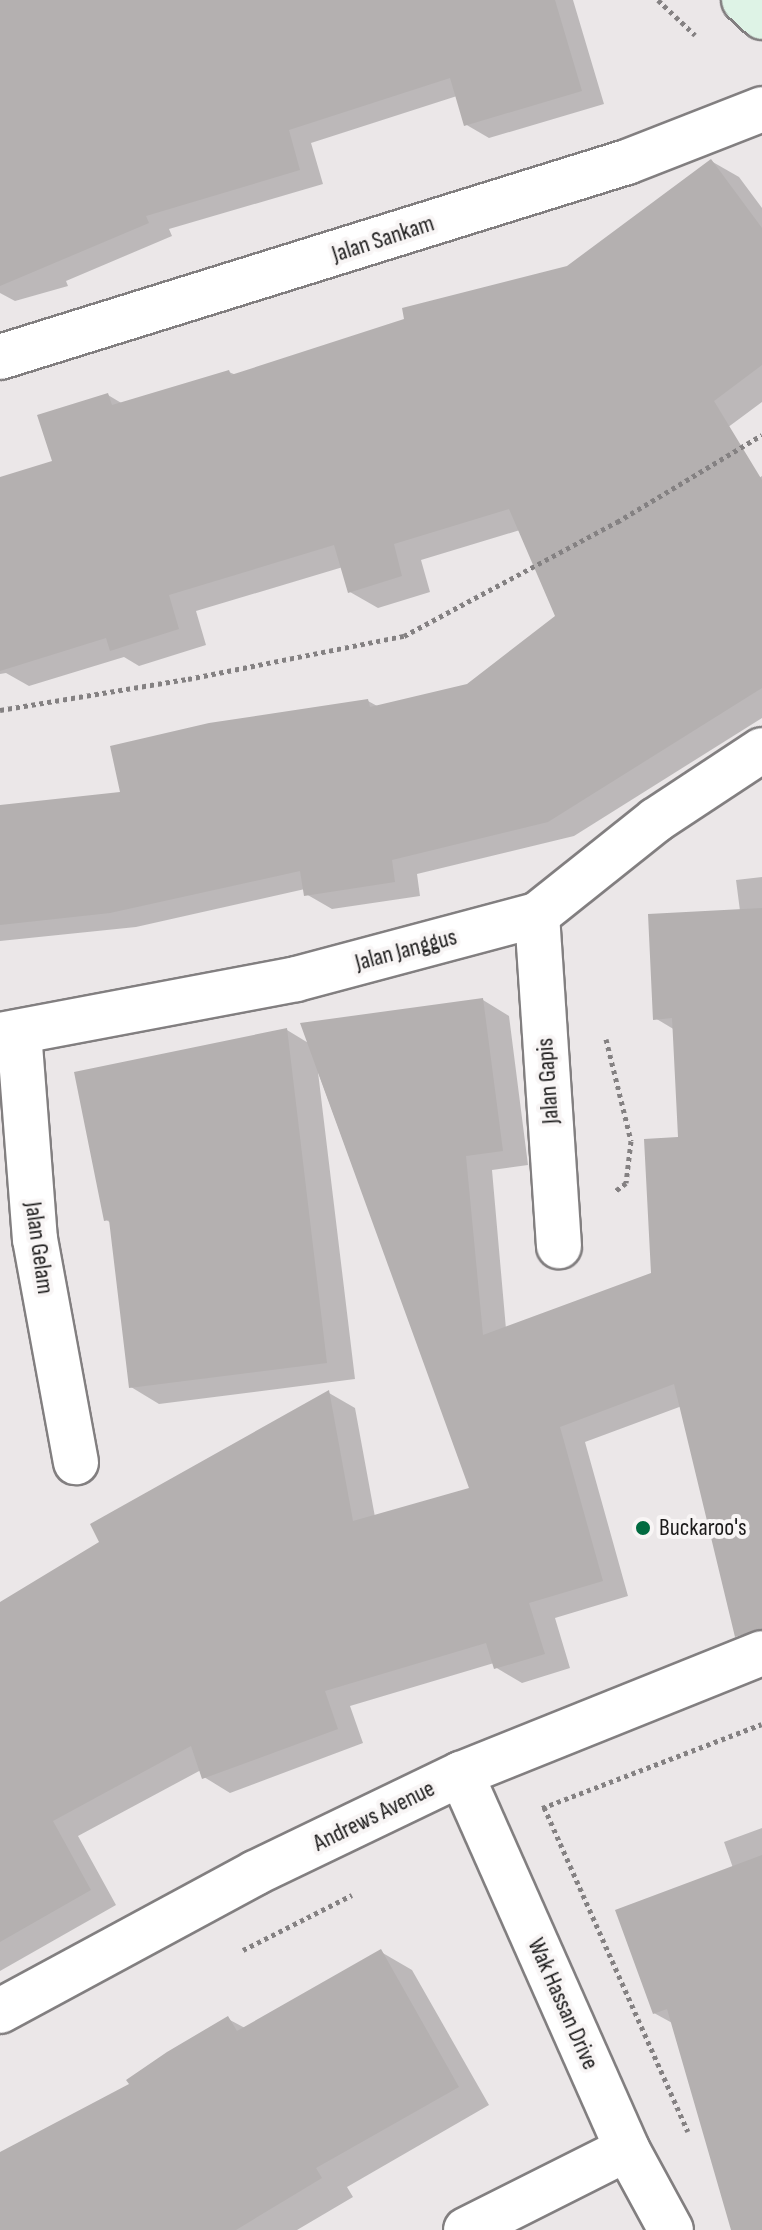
<!DOCTYPE html>
<html>
<head>
<meta charset="utf-8">
<style>
  body { margin:0 }
  #map { position:relative; width:762px; height:2230px; overflow:hidden; background:#ebe7e8; font-family:"Sofia Sans Condensed",sans-serif }
  div>[style] { position:absolute }
  [style*='--x'] { left:calc(var(--x)*1px); top:calc(var(--y)*1px); width:calc(var(--w)*1px); rotate:calc(var(--a)*1deg) }
  .shadow>* { inset:0; background:#0003 }
  .building>* { inset:0; background:#b4b0b0 }
  .path>* { height:5px; margin-top:-2.5px; transform-origin:0; background:repeating-linear-gradient(90deg,#848182 0 4px,transparent 0 8px) }
  .roads { filter:drop-shadow(2px 0 #827f80) drop-shadow(-2px 0 #827f80) drop-shadow(0 2px #827f80) drop-shadow(0 -2px #827f80) }
  .street>* { height:44px; margin:-22px; padding:0 22px; transform-origin:22px; border-radius:22px; background:#fff }
  .secondary>* { height:44px; margin:-22px; padding:0 22px; transform-origin:22px; border-radius:22px; background:#def3e6 }
  .dots>* { width:22px; height:22px; translate:-50% -50%; box-sizing:border-box; border:4px solid #f8f5f5; border-radius:50% }
  span { translate:-50% -50%; white-space:nowrap; text-align:center; line-height:1.15; -webkit-text-stroke:8px #f8f5f5; paint-order:stroke }
  .street-label { font-size:24px; color:#1c1b1b }
  .poi-label { font-size:24px; color:#1c1b1b }
  .left { translate:0 -50%; text-align:left }
</style>
</head>
<body>
<div id="map">
  <div class="shadow">
    <i style="clip-path:polygon(0 0,573px 0,604px 104px,489px 138px,465px 124px,457px 96px,311px 143px,323px 184px,169px 229px,172px 236px,66px 281px,68px 286px,15px 301px,0 293px)"></i>
    <i style="clip-path:polygon(711px 161px,739px 177px,762px 208px,762px 402px,553px 557px,520px 530px,421px 560px,430px 592px,378px 608px,350px 592px,343px 567px,196px 611px,206px 645px,139px 666px,124px 657px,29px 686px,6px 673px,0 674px,0 479px,54px 462px,108px 395px,123px 404px,229px 372px,236px 375px,567px 268px)"></i>
    <i style="clip-path:polygon(762px 476px,762px 718px,574px 836px,417px 874px,420px 896px,332px 909px,306px 894px,305px 889px,136px 927px,0 941px,0 807px,123px 794px,368px 701px,379px 707px,468px 686px,558px 617px,552px 603px)"></i>
    <i style="clip-path:polygon(762px 877px,762px 1585px,682px 1406px,585px 1442px,628px 1596px,555px 1618px,570px 1668px,522px 1683px,495px 1667px,494px 1663px,350px 1706px,363px 1743px,230px 1793px,204px 1777px,201px 1770px,78px 1836px,116px 1905px,0 1971px,0 1605px,102px 1542px,329px 1393px,355px 1408px,375px 1517px,472px 1489px,318px 1072px,355px 1379px,159px 1404px,131px 1387px,111px 1223px,105px 1219px,287px 1030px,310px 1044px,483px 1000px,509px 1016px,528px 1165px,492px 1170px,506px 1329px,653px 1274px,680px 1139px,675px 1030px,655px 1018px,740px 911px,736px 880px)"></i>
    <i style="clip-path:polygon(762px 1828px,762px 2230px,733px 2230px,674px 2024px,654px 2013px,733px 1868px,724px 1842px)"></i>
    <i style="clip-path:polygon(381px 1952px,412px 1970px,489px 2105px,347px 2187px,353px 2197px,297px 2230px,0 2230px,0 2154px,132px 2085px,228px 2019px,245px 2028px)"></i>
  </div>
  <div class="building">
    <i style="clip-path:polygon(0 0,555px 0,582px 91px,464px 126px,450px 78px,289px 130px,300px 170px,146px 216px,149px 223px,0 286px)"></i>
    <i style="clip-path:polygon(711px 159px,762px 228px,762px 365px,714px 401px,762px 480px,762px 688px,548px 822px,392px 860px,395px 882px,304px 896px,300px 871px,110px 913px,0 925px,0 805px,120px 792px,110px 746px,209px 723px,368px 699px,370px 707px,467px 684px,555px 616px,509px 509px,394px 544px,402px 576px,348px 593px,334px 545px,169px 595px,179px 629px,110px 651px,106px 638px,0 671px,0 477px,52px 461px,37px 415px,108px 393px,112px 405px,229px 370px,231px 375px,404px 319px,402px 308px,567px 266px)"></i>
    <i style="clip-path:polygon(762px 908px,762px 1629px,735px 1637px,674px 1384px,560px 1427px,603px 1581px,529px 1603px,545px 1654px,494px 1669px,486px 1643px,325px 1691px,338px 1729px,202px 1779px,191px 1746px,53px 1821px,91px 1890px,0 1942px,0 1602px,99px 1542px,90px 1524px,329px 1390px,353px 1521px,469px 1488px,300px 1023px,483px 998px,503px 1151px,466px 1156px,483px 1335px,651px 1273px,644px 1139px,678px 1137px,672px 1018px,653px 1020px,648px 914px)"></i>
    <i style="clip-path:polygon(287px 1028px,327px 1363px,129px 1388px,109px 1220px,104px 1221px,74px 1072px)"></i>
    <i style="clip-path:polygon(762px 1855px,762px 2230px,731px 2230px,667px 2009px,653px 2014px,615px 1910px)"></i>
    <i style="clip-path:polygon(381px 1949px,459px 2087px,316px 2168px,322px 2178px,236px 2230px,0 2230px,0 2152px,129px 2084px,126px 2080px,167px 2052px,228px 2016px,237px 2031px)"></i>
  </div>
  <div class="path">
    <i style="--x:658;--y:0;--w:51;--a:43.4"></i>
    <i style="--x:0;--y:710;--w:191;--a:-9.4"></i>
    <i style="--x:188;--y:679;--w:220;--a:-11.3"></i>
    <i style="--x:404;--y:636;--w:242;--a:-28.2"></i>
    <i style="--x:617;--y:522;--w:169;--a:-31"></i>
    <i style="--x:606;--y:1039;--w:105;--a:76.2"></i>
    <i style="--x:631;--y:1141;--w:42;--a:96.8"></i>
    <i style="--x:626;--y:1183;--w:15;--a:143"></i>
    <i style="--x:544;--y:1807;--w:355;--a:66.1"></i>
    <i style="--x:542;--y:1808;--w:235;--a:-20.9"></i>
    <i style="--x:243;--y:1950;--w:122;--a:-26.8"></i>
  </div>
  <div class="roads">
    <div class="street">
      <i style="--x:0;--y:357;--w:657;--a:-17.28"></i>
      <i style="--x:627;--y:162;--w:145;--a:-21.4"></i>
      <i style="--x:537;--y:915;--w:332;--a:86.2"></i>
      <i style="--x:19;--y:1032;--w:208;--a:85.6"></i>
      <i style="--x:35;--y:1239;--w:227;--a:79.6"></i>
      <i style="--x:0;--y:1035;--w:301;--a:-10.7"></i>
      <i style="--x:296;--y:979;--w:249;--a:-14.9"></i>
      <i style="--x:537;--y:915;--w:152;--a:-38.6"></i>
      <i style="--x:656;--y:820;--w:127;--a:-33.4"></i>
      <i style="--x:461;--y:1774;--w:410;--a:66.1"></i>
      <i style="--x:627;--y:2149;--w:92;--a:61.5"></i>
      <i style="--x:0;--y:2011;--w:290;--a:-28.4"></i>
      <i style="--x:255;--y:1873;--w:229;--a:-25.7"></i>
      <i style="--x:461;--y:1774;--w:324;--a:-21.9"></i>
      <i style="--x:466;--y:2230;--w:180;--a:-26.7"></i>
    </div>
    <div class="secondary">
      <i style="--x:744;--y:0;--w:25;--a:43"></i>
    </div>
  </div>
  <div class="dots">
    <i style="left:643px;top:1528px;background:#016a40"></i>
  </div>
  <div class="street-label">
    <span style="left:383px;top:239px;rotate:-18deg">Jalan Sankam</span>
    <span style="left:406px;top:950px;rotate:-15deg">Jalan Janggus</span>
    <span style="left:548px;top:1081px;rotate:-94deg">Jalan Gapis</span>
    <span style="left:39px;top:1248px;rotate:82deg">Jalan Gelam</span>
    <span style="left:374px;top:1816px;rotate:-26deg">Andrews Avenue</span>
    <span style="left:563px;top:2004px;rotate:66deg">Wak Hassan Drive</span>
  </div>
  <div class="poi-label">
    <span class="left" style="left:659px;top:1528px">Buckaroo's</span>
  </div>
</div>
</body>
</html>
